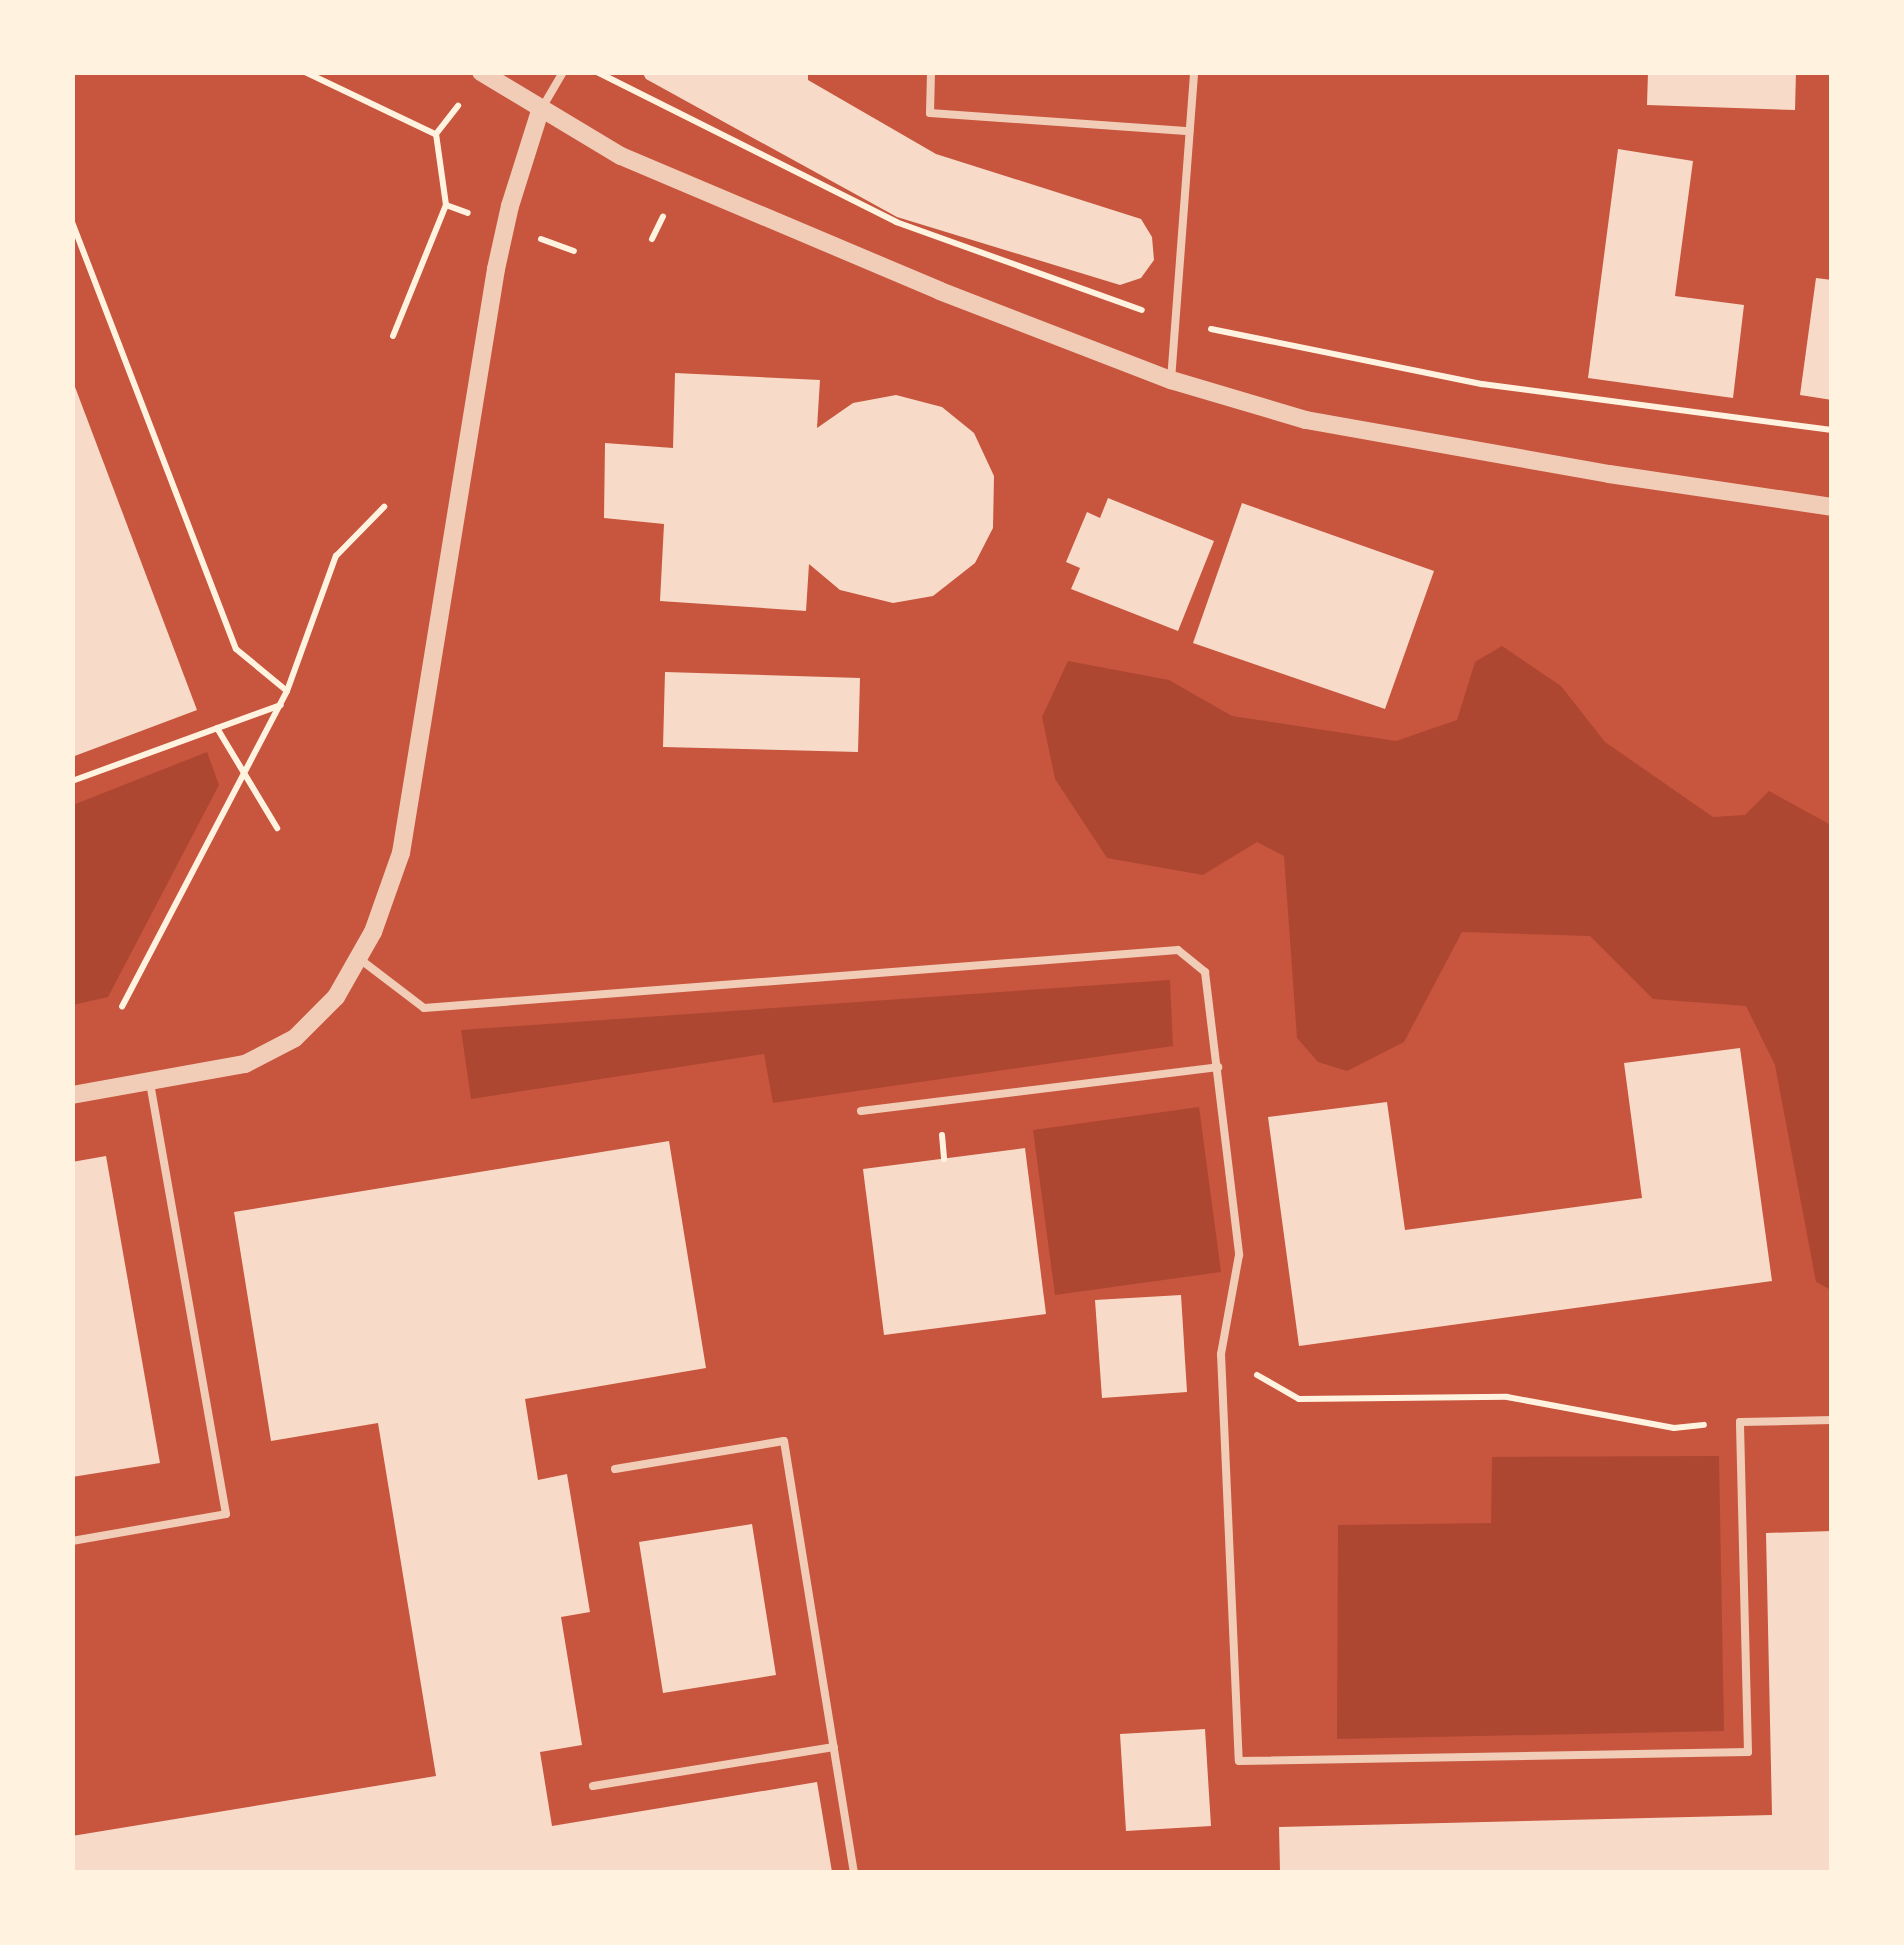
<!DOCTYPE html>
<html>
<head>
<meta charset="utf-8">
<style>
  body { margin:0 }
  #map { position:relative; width:1904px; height:1945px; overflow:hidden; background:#c8553d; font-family:"Exo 2",sans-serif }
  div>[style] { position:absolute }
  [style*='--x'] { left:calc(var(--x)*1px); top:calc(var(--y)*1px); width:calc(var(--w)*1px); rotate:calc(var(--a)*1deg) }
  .green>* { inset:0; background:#ae4732 }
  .building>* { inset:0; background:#f7dbc8 }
  .path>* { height:6px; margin:-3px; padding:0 3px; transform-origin:3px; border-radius:3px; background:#fff3e0 }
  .service>* { height:8px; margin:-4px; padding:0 4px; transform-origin:4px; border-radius:4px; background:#f1ccb7 }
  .tertiary>* { height:18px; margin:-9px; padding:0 9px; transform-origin:9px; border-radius:9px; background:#f1ccb7 }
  span { translate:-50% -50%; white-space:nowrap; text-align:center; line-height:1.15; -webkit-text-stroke:10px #fff3e0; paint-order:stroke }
  .frame { position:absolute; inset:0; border:75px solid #fff3e0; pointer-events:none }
</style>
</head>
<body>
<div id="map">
  <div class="green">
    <i style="clip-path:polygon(1502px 646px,1561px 686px,1605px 742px,1713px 817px,1745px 815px,1769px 791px,1831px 825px,1831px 1290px,1816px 1282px,1775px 1065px,1746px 1006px,1653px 999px,1590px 936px,1462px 932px,1404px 1042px,1347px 1071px,1318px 1062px,1297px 1038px,1284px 856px,1257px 842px,1203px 875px,1107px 858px,1055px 779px,1042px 717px,1068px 661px,1169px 680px,1232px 716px,1396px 741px,1457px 720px,1475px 662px)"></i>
    <i style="clip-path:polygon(207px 752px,219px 785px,108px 997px,73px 1005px,73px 805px)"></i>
    <i style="clip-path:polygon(1170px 980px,1173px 1046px,773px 1103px,764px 1054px,471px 1099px,461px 1030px)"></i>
    <i style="clip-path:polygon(1199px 1107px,1221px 1272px,1055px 1295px,1033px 1130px)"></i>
    <i style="clip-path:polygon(1719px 1456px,1724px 1731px,1337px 1739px,1338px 1525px,1491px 1523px,1492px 1457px)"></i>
  </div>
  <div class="building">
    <i style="clip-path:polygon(642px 72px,808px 72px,808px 80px,936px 154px,1141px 219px,1152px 237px,1154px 260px,1141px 278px,1120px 285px,897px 217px,646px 79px)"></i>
    <i style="clip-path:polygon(1648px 72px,1796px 72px,1795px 110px,1647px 105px)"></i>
    <i style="clip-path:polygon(1618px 149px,1693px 161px,1675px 296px,1744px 305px,1733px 398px,1588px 378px)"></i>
    <i style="clip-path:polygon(1816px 278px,1832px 280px,1832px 400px,1800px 395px)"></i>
    <i style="clip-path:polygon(675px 373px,820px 380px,817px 428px,853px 403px,896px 395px,942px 407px,974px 433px,994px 476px,993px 528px,975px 563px,933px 596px,893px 603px,840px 590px,809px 564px,806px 611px,660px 601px,664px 524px,604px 518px,605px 443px,673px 448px)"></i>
    <i style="clip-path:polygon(72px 379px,197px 710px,72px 757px)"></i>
    <i style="clip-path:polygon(1108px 498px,1214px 541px,1178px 631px,1071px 589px,1080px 568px,1066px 562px,1087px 512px,1100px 518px)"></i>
    <i style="clip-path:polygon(1242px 503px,1434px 571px,1385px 709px,1193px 643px)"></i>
    <i style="clip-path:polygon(665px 672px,860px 678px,858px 752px,663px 747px)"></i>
    <i style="clip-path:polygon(1740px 1048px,1772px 1281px,1299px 1346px,1268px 1117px,1387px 1102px,1405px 1230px,1642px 1198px,1624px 1063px)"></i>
    <i style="clip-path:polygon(669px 1141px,706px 1368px,525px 1399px,538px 1480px,567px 1474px,590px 1612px,561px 1617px,582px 1745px,540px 1752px,552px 1826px,817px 1782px,832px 1872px,72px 1872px,72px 1836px,436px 1776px,378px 1423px,271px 1441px,234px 1212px)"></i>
    <i style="clip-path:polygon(1025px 1148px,1046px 1314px,884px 1335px,863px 1169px)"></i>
    <i style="clip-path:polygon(106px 1156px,160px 1463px,72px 1477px,72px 1162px)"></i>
    <i style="clip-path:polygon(1181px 1295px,1187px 1392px,1102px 1398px,1095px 1300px)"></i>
    <i style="clip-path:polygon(752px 1524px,776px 1675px,663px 1693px,639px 1542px)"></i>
    <i style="clip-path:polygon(1832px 1531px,1832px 1872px,1280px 1872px,1279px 1827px,1772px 1815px,1766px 1533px)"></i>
    <i style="clip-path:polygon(1205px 1729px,1211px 1826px,1126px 1831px,1120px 1734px)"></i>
  </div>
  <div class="path">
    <i style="--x:305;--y:72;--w:144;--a:25.5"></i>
    <i style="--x:597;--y:72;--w:335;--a:26.6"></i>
    <i style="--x:896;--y:222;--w:261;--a:19.7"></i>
    <i style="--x:446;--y:205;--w:23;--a:20"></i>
    <i style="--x:72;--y:222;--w:457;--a:69"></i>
    <i style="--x:236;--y:649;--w:66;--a:39.5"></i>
    <i style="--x:287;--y:691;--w:356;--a:117.6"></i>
    <i style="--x:541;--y:239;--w:35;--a:20"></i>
    <i style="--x:652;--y:239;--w:25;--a:-64"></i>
    <i style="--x:1211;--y:329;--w:277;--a:11.5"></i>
    <i style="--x:1482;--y:384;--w:353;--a:7.5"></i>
    <i style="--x:393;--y:336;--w:141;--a:-68"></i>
    <i style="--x:446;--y:205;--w:72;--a:-98"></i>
    <i style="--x:436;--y:134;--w:36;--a:-52"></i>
    <i style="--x:287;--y:691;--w:144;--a:-70.1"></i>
    <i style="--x:336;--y:556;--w:69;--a:-45.6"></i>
    <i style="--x:217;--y:728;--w:117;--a:59"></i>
    <i style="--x:72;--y:781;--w:222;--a:-20"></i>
    <i style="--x:942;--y:1135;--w:24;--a:85"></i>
    <i style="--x:1257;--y:1375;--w:48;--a:29.7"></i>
    <i style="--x:1299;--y:1399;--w:208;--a:-0.6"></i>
    <i style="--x:1507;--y:1397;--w:170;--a:10.5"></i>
    <i style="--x:1674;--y:1428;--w:30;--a:-6"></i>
  </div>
  <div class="service">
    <i style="--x:931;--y:72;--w:41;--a:91.4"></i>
    <i style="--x:930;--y:113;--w:260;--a:4"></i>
    <i style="--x:542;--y:108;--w:42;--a:-59.7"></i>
    <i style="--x:1171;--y:380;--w:309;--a:-85.7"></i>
    <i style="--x:361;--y:960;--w:79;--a:37.3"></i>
    <i style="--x:424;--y:1008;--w:756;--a:-4.4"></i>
    <i style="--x:1178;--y:950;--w:35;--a:39"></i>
    <i style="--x:1205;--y:972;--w:285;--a:83.1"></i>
    <i style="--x:1239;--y:1255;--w:101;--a:100.3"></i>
    <i style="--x:1221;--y:1354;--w:407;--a:87.5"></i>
    <i style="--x:1239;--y:1761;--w:509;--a:-1.01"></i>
    <i style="--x:1748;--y:1752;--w:330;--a:-91.4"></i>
    <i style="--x:1740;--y:1422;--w:92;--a:-1.2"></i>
    <i style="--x:861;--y:1111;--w:360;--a:-7"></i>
    <i style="--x:615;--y:1469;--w:171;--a:-9.4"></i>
    <i style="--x:784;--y:1441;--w:437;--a:80.8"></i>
    <i style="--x:72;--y:1541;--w:156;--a:-9.9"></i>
    <i style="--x:226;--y:1514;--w:439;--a:-100"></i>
    <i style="--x:593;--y:1786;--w:244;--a:-9.2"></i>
  </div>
  <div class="tertiary">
    <i style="--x:481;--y:72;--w:163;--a:31"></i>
    <i style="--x:621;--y:156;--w:346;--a:22.9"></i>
    <i style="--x:940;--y:291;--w:248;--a:21.1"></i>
    <i style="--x:1171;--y:380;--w:141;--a:16.5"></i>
    <i style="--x:1306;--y:420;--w:308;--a:10.1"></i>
    <i style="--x:1609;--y:474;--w:225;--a:8.4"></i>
    <i style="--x:72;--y:1095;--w:176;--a:-10.2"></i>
    <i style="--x:245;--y:1064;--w:56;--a:-27.5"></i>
    <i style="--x:295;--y:1038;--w:58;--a:-45"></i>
    <i style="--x:336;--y:997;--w:75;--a:-60.4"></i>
    <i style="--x:373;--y:932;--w:84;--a:-70.5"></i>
    <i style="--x:401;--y:853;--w:592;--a:-80.76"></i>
    <i style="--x:496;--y:269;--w:65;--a:-77.5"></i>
    <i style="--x:510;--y:206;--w:100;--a:-72.5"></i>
  </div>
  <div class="frame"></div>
</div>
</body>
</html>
